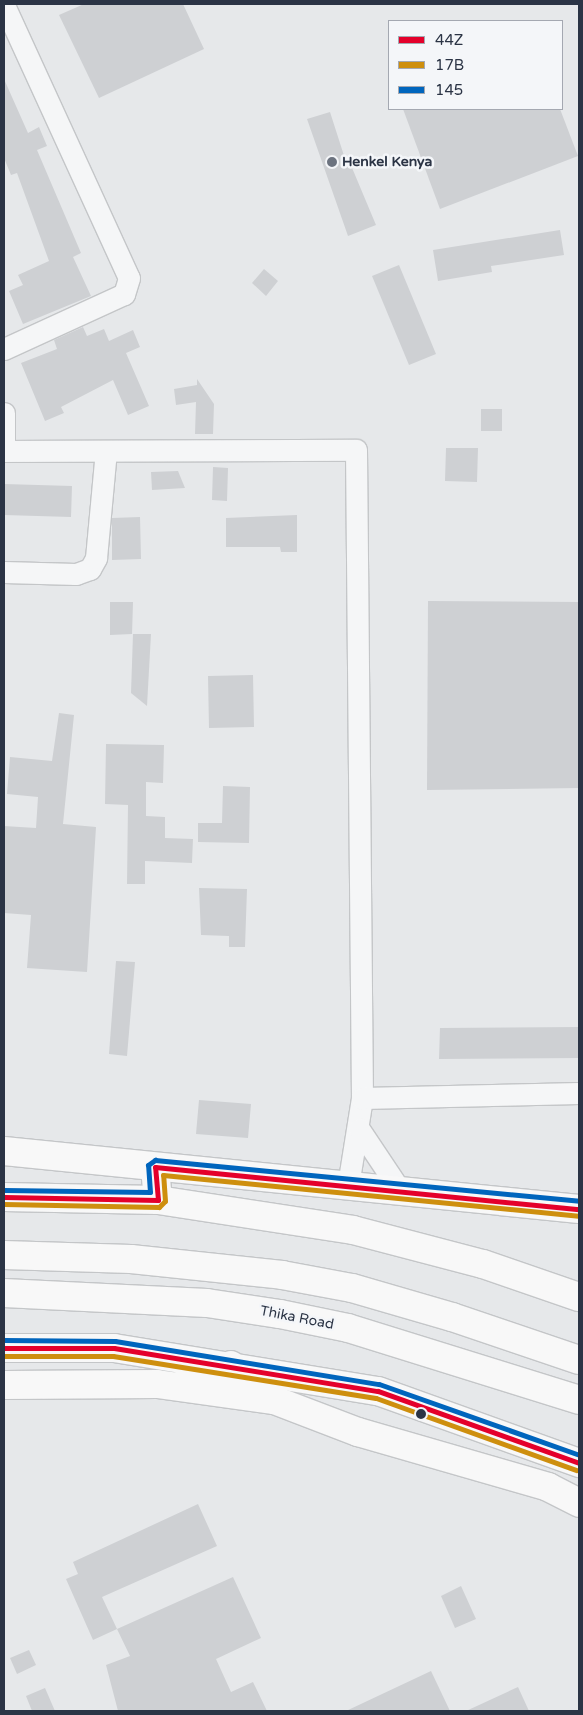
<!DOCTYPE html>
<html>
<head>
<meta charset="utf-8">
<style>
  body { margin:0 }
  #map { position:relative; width:583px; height:1715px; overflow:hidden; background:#e6e8ea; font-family:"Varela Round",sans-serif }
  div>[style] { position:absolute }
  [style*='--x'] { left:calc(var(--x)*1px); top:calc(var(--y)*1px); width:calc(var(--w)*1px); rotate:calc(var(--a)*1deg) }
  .building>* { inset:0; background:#ced0d3 }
  .roads { filter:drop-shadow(1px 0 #c4c6c8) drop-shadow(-1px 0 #c4c6c8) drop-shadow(0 1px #c4c6c8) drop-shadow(0 -1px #c4c6c8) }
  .street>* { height:21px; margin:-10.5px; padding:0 10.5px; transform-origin:10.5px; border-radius:10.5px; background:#f5f6f7 }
  .secondary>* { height:28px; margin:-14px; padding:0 14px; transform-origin:14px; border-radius:14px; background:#f8f8f8 }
  .primary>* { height:28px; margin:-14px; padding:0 14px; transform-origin:14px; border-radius:14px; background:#f8f8f8 }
  .highway>* { height:28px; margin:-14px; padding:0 14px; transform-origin:14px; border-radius:14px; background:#f8f8f8 }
  .bus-1>* { height:5px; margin:-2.5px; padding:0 2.5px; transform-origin:2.5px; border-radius:2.5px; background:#e4002b }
  .bus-2>* { height:5px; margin:-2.5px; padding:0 2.5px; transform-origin:2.5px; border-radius:2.5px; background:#ce8f0e }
  .bus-3>* { height:5px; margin:-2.5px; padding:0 2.5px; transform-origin:2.5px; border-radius:2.5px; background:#0065bd }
  .dots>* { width:14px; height:14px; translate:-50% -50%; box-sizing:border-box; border:2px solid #f4f6f9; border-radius:50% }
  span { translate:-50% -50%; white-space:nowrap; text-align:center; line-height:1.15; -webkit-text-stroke:5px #f4f6f9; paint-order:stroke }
  .poi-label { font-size:14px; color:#2b3445; font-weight:700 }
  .left { translate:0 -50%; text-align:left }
  .street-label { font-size:14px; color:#2b3445 }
  .frame { position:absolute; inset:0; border:5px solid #2b3445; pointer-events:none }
  .legend { position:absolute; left:388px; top:20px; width:175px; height:90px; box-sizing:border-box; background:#f4f6f9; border:1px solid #a4a8b1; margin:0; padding:6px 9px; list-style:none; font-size:15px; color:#2b3445 }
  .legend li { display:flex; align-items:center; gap:10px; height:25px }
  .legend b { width:25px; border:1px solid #a4a8b1 }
</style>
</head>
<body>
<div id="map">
  <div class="building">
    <i style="clip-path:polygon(84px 4px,183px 4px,204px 49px,99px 98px,59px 15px)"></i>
    <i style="clip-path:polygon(4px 79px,28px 133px,39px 127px,47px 146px,37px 150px,81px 253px,73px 257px,91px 296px,23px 324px,9px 291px,23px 285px,18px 275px,49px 261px,17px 173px,11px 175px,4px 158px)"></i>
    <i style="clip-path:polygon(403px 109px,560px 109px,578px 156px,440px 209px)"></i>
    <i style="clip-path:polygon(330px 112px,347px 165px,350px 163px,376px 225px,348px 236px,307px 119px)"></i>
    <i style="clip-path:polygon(560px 230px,564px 255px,491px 266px,492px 272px,438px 281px,433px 250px)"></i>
    <i style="clip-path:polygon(399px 265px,436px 354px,409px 365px,372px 276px)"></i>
    <i style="clip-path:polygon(264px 269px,278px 281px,266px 296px,252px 283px)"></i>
    <i style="clip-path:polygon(83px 327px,87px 336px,104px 329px,109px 341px,133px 330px,140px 347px,126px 353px,149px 406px,128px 415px,113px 380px,61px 407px,64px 413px,45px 421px,21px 363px,57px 349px,54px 340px)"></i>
    <i style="clip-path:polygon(197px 379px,214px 404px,213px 434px,195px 434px,196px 402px,176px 405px,174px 389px,197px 385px)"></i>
    <i style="clip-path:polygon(481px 409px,502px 409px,502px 431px,481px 431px)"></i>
    <i style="clip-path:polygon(446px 448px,478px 448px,477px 482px,445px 481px)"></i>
    <i style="clip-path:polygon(213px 467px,228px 468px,227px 501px,212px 500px)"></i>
    <i style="clip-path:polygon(178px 471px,185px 488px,152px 490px,151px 472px)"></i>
    <i style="clip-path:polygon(4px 484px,72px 486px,71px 517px,4px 515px)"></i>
    <i style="clip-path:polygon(297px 515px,297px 552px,281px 552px,280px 547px,226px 547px,226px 518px)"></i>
    <i style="clip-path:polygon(140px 517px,141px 559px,112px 560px,112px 518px)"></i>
    <i style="clip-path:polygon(428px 601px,579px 602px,579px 788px,427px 790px)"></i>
    <i style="clip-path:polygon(110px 602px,133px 602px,132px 634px,110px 635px)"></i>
    <i style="clip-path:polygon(133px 634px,151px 634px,147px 706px,131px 693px)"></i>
    <i style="clip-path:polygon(253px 675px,254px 727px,209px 728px,208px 676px)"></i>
    <i style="clip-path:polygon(59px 713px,74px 715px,63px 824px,96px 827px,87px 972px,27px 968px,31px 915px,4px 913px,4px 826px,36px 828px,38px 797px,7px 794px,10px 757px,52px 761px)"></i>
    <i style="clip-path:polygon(106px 744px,164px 745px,163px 783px,146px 782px,146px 816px,165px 817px,165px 838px,193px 839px,192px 863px,145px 861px,145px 884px,127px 884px,128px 805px,105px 804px)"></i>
    <i style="clip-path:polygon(223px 786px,250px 787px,249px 843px,198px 842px,198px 823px,222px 823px)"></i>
    <i style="clip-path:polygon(199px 888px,247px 889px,245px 947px,229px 947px,229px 936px,201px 935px)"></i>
    <i style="clip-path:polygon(116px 961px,135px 962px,127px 1056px,109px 1054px)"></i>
    <i style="clip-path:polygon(579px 1027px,579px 1058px,439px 1059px,440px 1028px)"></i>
    <i style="clip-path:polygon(199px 1100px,251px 1104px,248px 1138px,196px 1134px)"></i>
    <i style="clip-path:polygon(198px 1504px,217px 1546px,102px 1597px,117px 1629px,93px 1640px,66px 1579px,78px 1574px,73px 1562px)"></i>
    <i style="clip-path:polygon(233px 1577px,261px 1638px,216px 1659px,231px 1692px,253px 1682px,267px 1711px,118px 1711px,106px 1665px,130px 1656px,117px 1629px)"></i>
    <i style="clip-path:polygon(461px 1586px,476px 1619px,455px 1628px,441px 1596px)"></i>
    <i style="clip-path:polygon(29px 1650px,36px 1665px,17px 1674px,10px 1658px)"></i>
    <i style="clip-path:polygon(431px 1671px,450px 1711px,346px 1711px)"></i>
    <i style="clip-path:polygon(518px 1687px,529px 1711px,466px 1711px)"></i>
    <i style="clip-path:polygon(45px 1688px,55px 1711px,32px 1711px,26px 1696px)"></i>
  </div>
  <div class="roads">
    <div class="street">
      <i style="--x:4;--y:5;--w:300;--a:65.4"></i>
      <i style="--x:129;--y:278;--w:17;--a:107"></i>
      <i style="--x:124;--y:294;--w:132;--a:155.4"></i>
      <i style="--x:4;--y:413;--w:38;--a:90"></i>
      <i style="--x:4;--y:451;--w:352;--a:-0.2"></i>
      <i style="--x:356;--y:450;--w:648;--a:89.47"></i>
      <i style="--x:362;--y:1098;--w:88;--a:99.1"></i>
      <i style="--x:4;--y:572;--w:72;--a:1.6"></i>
      <i style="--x:76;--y:574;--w:15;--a:-20"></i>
      <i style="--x:90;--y:569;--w:13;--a:-61"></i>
      <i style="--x:96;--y:558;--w:107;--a:-84.7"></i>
      <i style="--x:362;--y:1098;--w:217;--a:-1.3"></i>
      <i style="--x:359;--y:1129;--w:72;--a:56.3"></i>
    </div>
    <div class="secondary">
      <i style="--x:4;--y:1197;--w:154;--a:1.1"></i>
      <i style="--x:158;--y:1200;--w:197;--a:8.7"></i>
      <i style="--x:353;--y:1230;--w:134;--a:14.7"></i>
      <i style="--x:483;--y:1264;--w:102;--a:19"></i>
      <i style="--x:4;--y:1348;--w:110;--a:0"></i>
      <i style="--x:114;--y:1348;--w:267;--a:9.3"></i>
      <i style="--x:378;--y:1391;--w:214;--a:19.7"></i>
    </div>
    <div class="primary">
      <i style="--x:4;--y:1151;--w:578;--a:5.76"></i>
      <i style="--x:155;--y:1167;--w:33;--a:85"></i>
      <i style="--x:4;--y:1385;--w:153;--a:-0.4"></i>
      <i style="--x:157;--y:1384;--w:118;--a:7.8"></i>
      <i style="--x:274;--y:1400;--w:90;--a:20.9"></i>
      <i style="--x:358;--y:1432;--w:198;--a:16.1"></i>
      <i style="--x:548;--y:1487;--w:35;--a:27"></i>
      <i style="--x:179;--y:1386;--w:56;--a:-22"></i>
    </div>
    <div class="highway">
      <i style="--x:4;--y:1255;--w:127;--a:1.8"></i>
      <i style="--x:131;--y:1259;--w:152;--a:6"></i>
      <i style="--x:282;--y:1275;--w:71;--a:10.5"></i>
      <i style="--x:352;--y:1288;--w:104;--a:16.2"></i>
      <i style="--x:452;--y:1317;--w:134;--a:18.7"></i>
      <i style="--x:4;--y:1293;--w:203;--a:2.8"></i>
      <i style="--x:207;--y:1303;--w:74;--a:8.6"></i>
      <i style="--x:280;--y:1314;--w:69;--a:11.6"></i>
      <i style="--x:348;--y:1328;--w:242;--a:17.3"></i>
    </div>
  </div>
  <div class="bus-1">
    <i style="--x:4;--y:1197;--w:154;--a:1.1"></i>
    <i style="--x:158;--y:1200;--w:33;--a:-95"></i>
    <i style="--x:155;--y:1167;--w:426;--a:5.7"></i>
    <i style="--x:4;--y:1348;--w:110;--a:0"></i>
    <i style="--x:114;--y:1348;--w:267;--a:9.3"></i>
    <i style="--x:378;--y:1391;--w:214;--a:19.7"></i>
  </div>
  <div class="bus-2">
    <i style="--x:4;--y:1204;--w:155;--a:1.1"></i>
    <i style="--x:159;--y:1207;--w:8;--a:-45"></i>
    <i style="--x:165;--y:1201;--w:26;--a:-94"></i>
    <i style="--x:163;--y:1175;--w:417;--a:5.6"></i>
    <i style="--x:4;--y:1356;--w:109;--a:0"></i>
    <i style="--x:113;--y:1356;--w:266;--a:9.1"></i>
    <i style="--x:376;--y:1398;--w:213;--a:19.8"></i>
  </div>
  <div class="bus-3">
    <i style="--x:4;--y:1190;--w:146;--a:0.8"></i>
    <i style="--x:150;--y:1192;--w:27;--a:-94"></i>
    <i style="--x:148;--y:1165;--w:9;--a:-36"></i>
    <i style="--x:155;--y:1160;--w:426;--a:5.5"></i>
    <i style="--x:4;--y:1340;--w:111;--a:0.5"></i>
    <i style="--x:115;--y:1341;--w:267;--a:9.3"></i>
    <i style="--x:379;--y:1384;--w:212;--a:19.5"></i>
  </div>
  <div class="dots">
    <i style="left:332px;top:162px;background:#6c737f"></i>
    <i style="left:421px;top:1414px;background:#2b3445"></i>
  </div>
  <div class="poi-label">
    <span class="left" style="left:342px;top:162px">Henkel Kenya</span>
  </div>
  <div class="street-label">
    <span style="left:297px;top:1318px;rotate:11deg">Thika Road</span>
  </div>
  <div class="frame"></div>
  <ul class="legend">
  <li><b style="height:6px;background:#e4002b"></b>44Z</li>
  <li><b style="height:6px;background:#ce8f0e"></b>17B</li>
  <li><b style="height:6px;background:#0065bd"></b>145</li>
  </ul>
</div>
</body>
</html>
